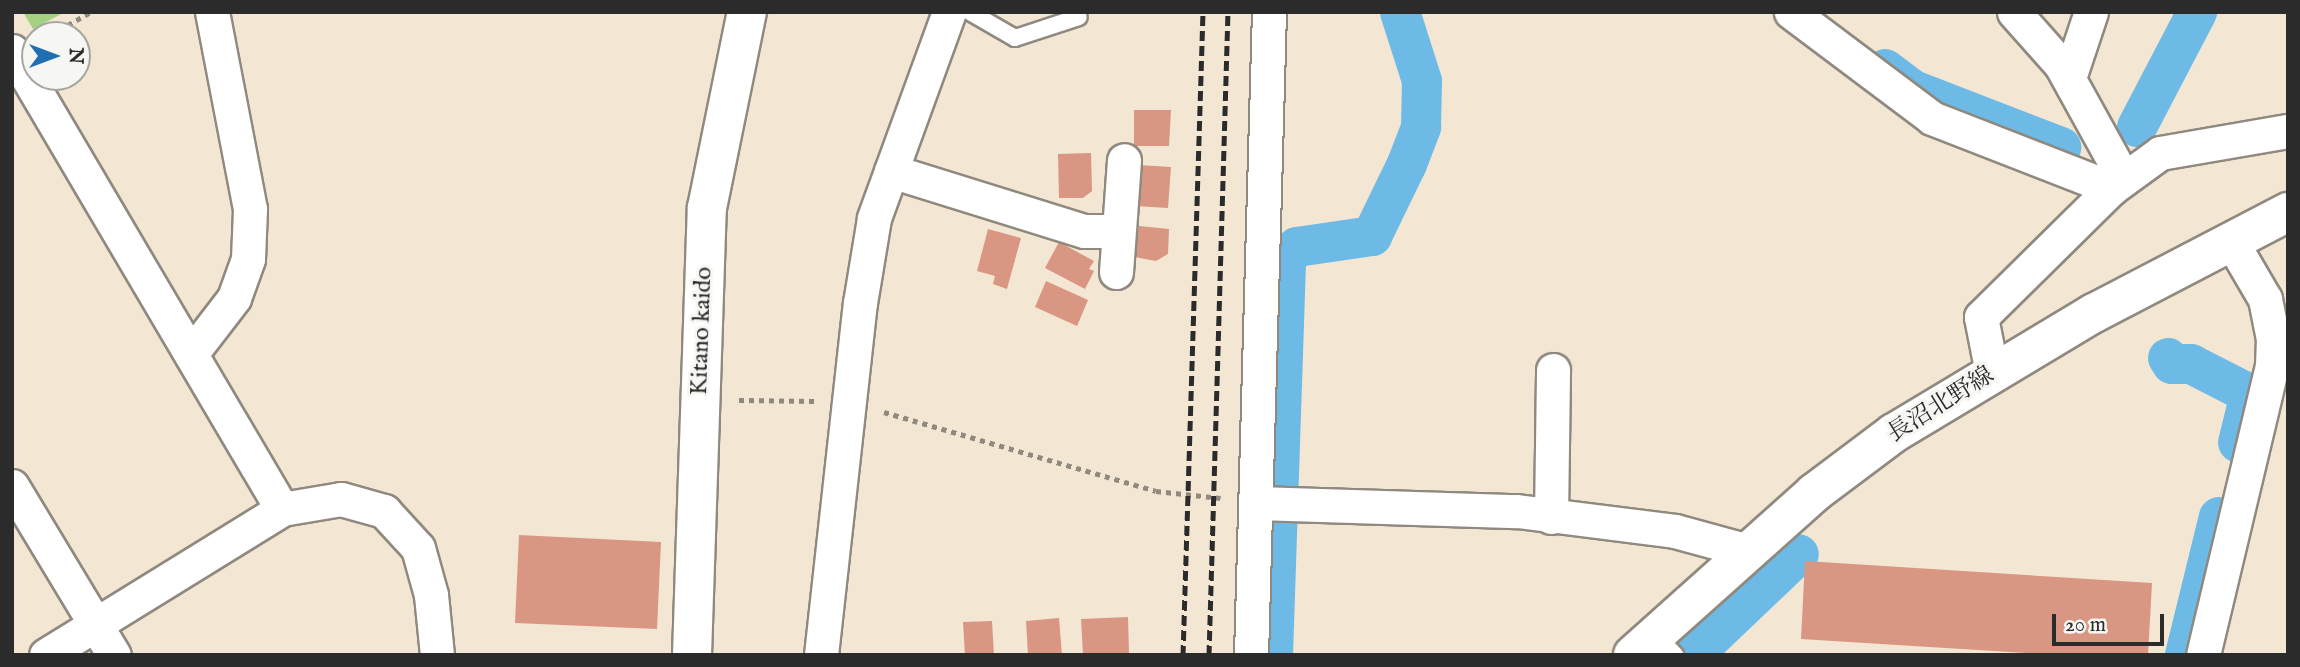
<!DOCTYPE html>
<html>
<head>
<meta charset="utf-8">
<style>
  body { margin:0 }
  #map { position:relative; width:2300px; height:667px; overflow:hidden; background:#f3e7d3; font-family:"IM FELL English","Noto Serif JP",serif }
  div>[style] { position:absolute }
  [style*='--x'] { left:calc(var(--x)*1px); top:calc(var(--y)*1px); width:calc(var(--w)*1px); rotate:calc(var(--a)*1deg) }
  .green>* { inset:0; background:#a3d280 }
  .canal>* { height:40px; margin:-20px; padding:0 20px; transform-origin:20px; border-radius:20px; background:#6dbae7 }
  .building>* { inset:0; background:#d99683 }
  .path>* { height:4.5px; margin-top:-2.25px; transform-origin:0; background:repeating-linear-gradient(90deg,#8f897f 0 5px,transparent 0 10px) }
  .roads { filter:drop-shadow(2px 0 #8f897f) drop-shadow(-2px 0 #8f897f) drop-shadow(0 2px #8f897f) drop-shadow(0 -2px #8f897f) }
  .service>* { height:16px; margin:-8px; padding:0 8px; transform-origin:8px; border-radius:8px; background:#fff }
  .minor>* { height:33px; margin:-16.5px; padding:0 16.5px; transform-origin:16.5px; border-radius:16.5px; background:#fff }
  .secondary>* { height:38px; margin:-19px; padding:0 19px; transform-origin:19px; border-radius:19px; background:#fff }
  .rail>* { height:5px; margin-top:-2.5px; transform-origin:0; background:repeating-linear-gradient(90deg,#2b2b2b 0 10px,transparent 0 15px) }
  span { translate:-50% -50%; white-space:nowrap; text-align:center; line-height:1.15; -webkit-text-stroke:6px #f6f6f2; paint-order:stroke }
  .street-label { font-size:24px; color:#2b2b2b }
  .frame { position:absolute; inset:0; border:14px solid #2b2b2b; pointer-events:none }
  .north { position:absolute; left:21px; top:21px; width:70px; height:70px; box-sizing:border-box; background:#f6f6f2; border:2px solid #a5a5a2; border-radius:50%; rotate:90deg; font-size:19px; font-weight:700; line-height:28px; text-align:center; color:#2b2b2b }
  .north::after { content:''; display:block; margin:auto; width:24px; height:32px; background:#1f6fb2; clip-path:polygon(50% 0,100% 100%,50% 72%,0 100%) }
  .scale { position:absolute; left:2052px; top:614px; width:112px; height:32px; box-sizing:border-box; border:4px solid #2b2b2b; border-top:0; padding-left:9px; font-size:21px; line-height:24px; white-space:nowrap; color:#2b2b2b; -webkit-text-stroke:5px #f6f6f2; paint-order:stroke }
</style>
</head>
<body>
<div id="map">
  <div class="green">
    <i style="clip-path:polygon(23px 12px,65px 12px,33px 29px)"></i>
  </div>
  <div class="canal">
    <i style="--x:1885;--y:69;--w:35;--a:37"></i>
    <i style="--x:1913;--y:90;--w:159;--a:21.1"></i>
    <i style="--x:2137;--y:127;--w:130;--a:-62.4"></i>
    <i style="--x:2168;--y:358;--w:7;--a:56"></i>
    <i style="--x:2172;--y:364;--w:19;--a:0"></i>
    <i style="--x:2191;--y:364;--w:66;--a:27"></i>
    <i style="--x:2250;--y:394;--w:50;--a:103.8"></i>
    <i style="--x:1273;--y:655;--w:397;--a:-88.1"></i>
    <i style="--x:1286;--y:258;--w:16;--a:-45"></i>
    <i style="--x:1297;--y:247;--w:76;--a:-8.3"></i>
    <i style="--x:1372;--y:236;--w:80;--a:-64.1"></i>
    <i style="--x:1407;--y:164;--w:40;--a:-69"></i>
    <i style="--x:1421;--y:127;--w:46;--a:-88.8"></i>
    <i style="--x:1422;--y:81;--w:72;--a:-107.7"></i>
    <i style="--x:1693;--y:655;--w:146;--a:-43.6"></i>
    <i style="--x:2185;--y:655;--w:142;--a:-76.2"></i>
  </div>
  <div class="building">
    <i style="clip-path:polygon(1134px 110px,1171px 110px,1169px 146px,1134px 146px)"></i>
    <i style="clip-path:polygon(1091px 153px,1092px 191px,1083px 198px,1059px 198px,1058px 154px)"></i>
    <i style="clip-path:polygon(1138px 165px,1171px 167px,1168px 208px,1135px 206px)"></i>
    <i style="clip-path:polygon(1139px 226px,1169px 229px,1168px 254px,1156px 261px,1129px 256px,1129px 236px,1137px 235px)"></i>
    <i style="clip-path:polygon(988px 229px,1021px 238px,1007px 289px,993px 284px,995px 276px,977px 271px)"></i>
    <i style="clip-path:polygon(1059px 242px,1094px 261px,1089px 269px,1094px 271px,1085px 289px,1045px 268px)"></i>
    <i style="clip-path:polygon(1046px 281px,1088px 300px,1077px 326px,1035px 307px)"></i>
    <i style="clip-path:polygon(519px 535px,661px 542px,657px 629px,515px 623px)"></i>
    <i style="clip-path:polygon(1805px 561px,2152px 583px,2148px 655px,2056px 655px,1801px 639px)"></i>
    <i style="clip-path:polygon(1128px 617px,1129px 653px,1083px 655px,1081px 619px)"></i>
    <i style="clip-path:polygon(1059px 618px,1062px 655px,1028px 655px,1026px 621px)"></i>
    <i style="clip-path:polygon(992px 621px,994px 655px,965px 655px,963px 622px)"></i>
  </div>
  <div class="path">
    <i style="--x:50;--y:35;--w:45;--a:-29.4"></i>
    <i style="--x:739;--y:400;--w:75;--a:0.8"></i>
    <i style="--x:884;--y:412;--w:283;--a:16.2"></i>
    <i style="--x:1156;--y:491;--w:65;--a:6.1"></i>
  </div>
  <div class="roads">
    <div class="service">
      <i style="--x:970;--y:12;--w:52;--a:30"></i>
      <i style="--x:1015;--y:38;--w:67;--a:-18.2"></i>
      <i style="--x:1655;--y:634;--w:29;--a:46"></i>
    </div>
    <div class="minor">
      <i style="--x:1791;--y:12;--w:176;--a:36.9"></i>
      <i style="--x:1932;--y:118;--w:193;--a:21.3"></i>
      <i style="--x:2014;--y:12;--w:71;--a:48.4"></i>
      <i style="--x:2061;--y:65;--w:130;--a:61.1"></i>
      <i style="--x:12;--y:51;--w:532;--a:59.48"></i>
      <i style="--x:2069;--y:78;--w:70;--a:-71.6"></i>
      <i style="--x:891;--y:171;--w:202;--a:17.3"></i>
      <i style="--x:1084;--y:231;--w:34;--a:0"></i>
      <i style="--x:1116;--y:272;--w:112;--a:-85.9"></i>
      <i style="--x:191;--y:354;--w:71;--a:-52.5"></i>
      <i style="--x:234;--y:298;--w:41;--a:-70.3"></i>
      <i style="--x:248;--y:259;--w:50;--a:-87.7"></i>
      <i style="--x:250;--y:209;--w:201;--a:-100.9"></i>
      <i style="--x:1992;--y:373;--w:57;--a:-101.1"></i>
      <i style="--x:1981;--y:317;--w:184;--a:-44.6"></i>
      <i style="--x:2112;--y:188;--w:59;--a:-36.1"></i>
      <i style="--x:2160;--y:153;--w:130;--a:-9.8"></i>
      <i style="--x:12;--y:486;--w:197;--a:58.9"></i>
      <i style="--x:1257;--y:503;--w:260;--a:1.8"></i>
      <i style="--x:1517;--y:511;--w:159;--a:7.2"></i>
      <i style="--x:1675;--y:531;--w:76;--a:15.3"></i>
      <i style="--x:1551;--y:517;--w:147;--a:-89.2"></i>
      <i style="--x:46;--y:655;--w:278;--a:-31.7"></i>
      <i style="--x:282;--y:509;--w:60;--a:-9.6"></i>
      <i style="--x:341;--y:499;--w:45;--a:15.6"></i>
      <i style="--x:384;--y:511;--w:50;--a:47.4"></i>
      <i style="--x:418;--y:548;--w:49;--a:74.5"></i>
      <i style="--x:431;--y:595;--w:60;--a:84.3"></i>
      <i style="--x:821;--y:655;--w:354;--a:-83.7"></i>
      <i style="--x:860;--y:303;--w:86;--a:-80.6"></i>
      <i style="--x:874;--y:218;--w:219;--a:-70"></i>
      <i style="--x:1251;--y:655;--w:643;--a:-88.4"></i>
      <i style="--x:2203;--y:655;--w:297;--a:-76.6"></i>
      <i style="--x:2272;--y:366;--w:27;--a:-88"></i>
      <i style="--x:2273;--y:339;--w:41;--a:-101.3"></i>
      <i style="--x:2265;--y:299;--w:69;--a:-120.3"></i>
    </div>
    <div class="secondary">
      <i style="--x:692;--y:655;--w:447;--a:-88.1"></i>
      <i style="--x:707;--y:208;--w:200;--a:-78.5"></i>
      <i style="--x:1633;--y:655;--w:243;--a:-41.8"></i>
      <i style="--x:1814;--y:493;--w:100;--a:-36.9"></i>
      <i style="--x:1894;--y:433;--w:233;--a:-31"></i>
      <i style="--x:2094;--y:313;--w:219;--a:-27.5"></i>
    </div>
  </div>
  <div class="rail">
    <i style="--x:1183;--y:655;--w:643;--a:-88.22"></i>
    <i style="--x:1209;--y:655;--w:643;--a:-88.31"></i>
  </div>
  <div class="street-label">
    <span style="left:702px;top:331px;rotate:-88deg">Kitano kaido</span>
    <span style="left:1941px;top:405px;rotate:-32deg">長沼北野線</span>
  </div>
  <div class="frame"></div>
  <div class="north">N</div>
  <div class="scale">20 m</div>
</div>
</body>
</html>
